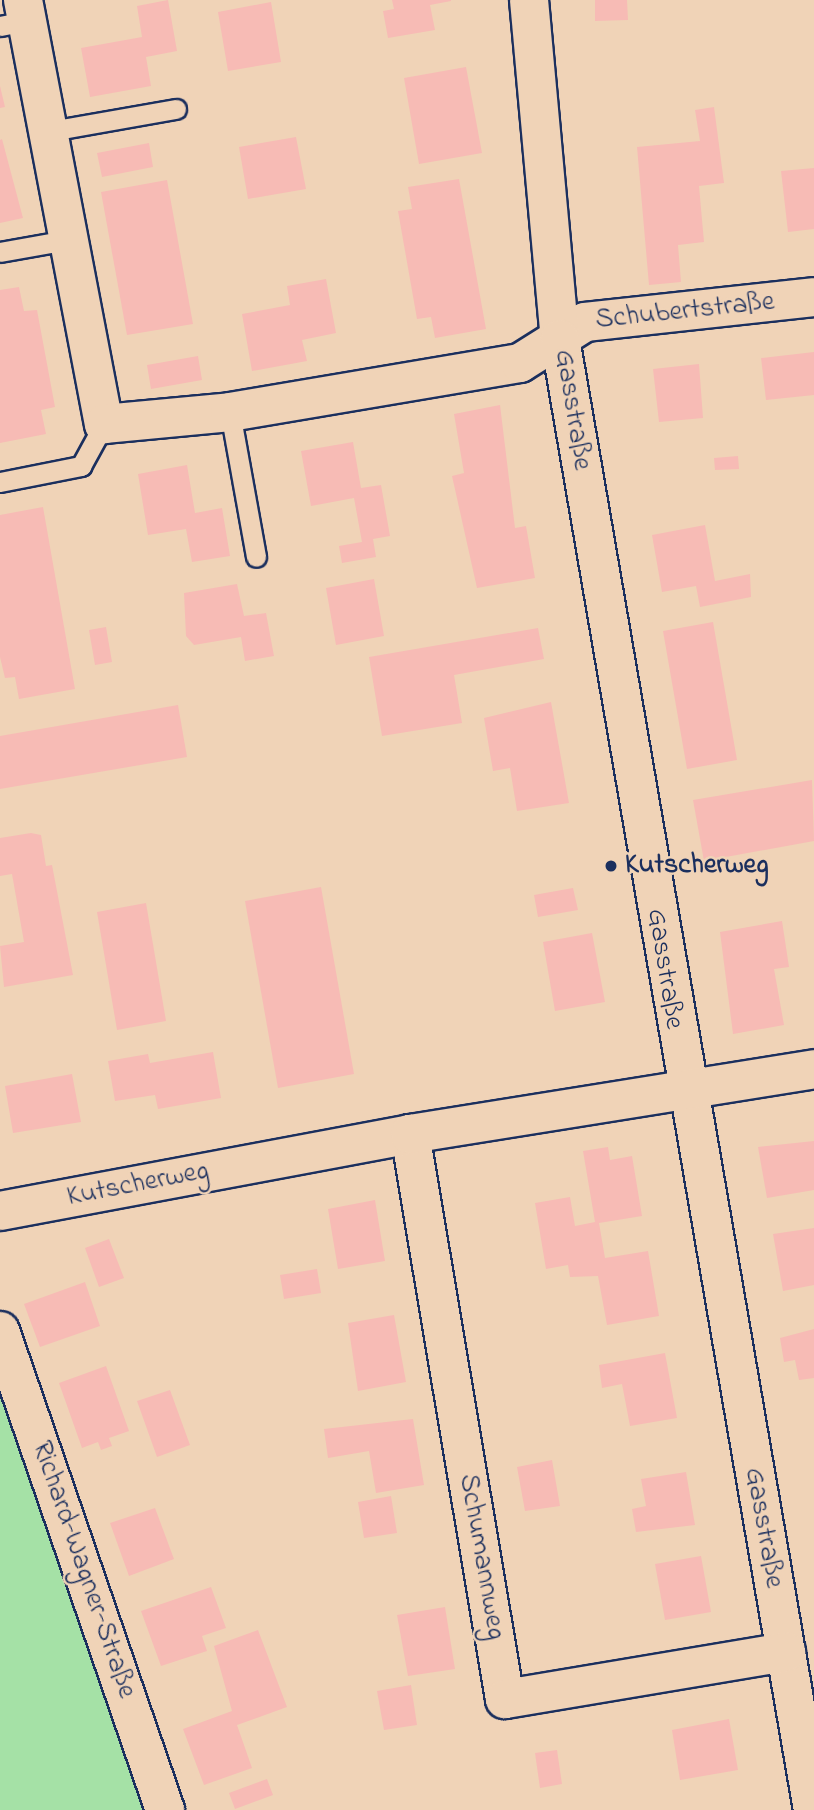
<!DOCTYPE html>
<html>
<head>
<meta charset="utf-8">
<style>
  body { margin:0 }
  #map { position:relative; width:814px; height:1810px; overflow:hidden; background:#f0d3b7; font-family:"Indie Flower",sans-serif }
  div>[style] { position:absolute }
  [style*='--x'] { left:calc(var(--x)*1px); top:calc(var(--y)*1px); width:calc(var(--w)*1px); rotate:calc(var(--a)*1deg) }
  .green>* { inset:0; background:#a5e1a6 }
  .building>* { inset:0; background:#f7bbb5 }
  .roads { filter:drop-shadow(2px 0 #1b2f5e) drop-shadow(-2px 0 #1b2f5e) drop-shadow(0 2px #1b2f5e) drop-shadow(0 -2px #1b2f5e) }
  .lane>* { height:19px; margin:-9.5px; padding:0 9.5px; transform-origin:9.5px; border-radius:9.5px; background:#f0d3b7 }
  .street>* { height:38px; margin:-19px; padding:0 19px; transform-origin:19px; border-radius:19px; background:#f0d3b7 }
  .dots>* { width:19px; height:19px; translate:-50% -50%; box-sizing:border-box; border:4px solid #f0d3b7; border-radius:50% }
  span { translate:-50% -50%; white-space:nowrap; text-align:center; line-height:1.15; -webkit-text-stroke:5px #f0d3b7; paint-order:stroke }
  .street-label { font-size:28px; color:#1b2f5e }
  .poi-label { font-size:28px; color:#1b2f5e; font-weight:700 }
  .left { translate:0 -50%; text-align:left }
</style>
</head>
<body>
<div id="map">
  <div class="green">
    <i style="clip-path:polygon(0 1386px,145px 1810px,0 1810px)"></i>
  </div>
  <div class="building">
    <i style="clip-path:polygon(168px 0,177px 51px,146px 57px,151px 86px,90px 97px,81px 48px,142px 37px,137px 6px)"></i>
    <i style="clip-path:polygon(392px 0,451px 0,451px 1px,430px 5px,435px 30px,388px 38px,383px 11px,394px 9px)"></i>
    <i style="clip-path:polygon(595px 0,627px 0,628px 20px,595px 21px)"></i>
    <i style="clip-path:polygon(271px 2px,281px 62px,228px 71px,218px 12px)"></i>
    <i style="clip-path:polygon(466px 67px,482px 153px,419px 164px,404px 78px)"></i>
    <i style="clip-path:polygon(0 86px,5px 107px,0 108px)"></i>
    <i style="clip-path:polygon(714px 107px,724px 183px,699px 186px,704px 242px,678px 245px,681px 282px,649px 285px,637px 147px,700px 141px,695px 110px)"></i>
    <i style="clip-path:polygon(296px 137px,306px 189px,248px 199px,239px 147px)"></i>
    <i style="clip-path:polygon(2px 139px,23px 218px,0 223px,0 140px)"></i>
    <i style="clip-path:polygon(149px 143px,153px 167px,102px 177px,97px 153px)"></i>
    <i style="clip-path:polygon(814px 168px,814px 229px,788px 232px,781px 171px)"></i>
    <i style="clip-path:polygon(459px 179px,486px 329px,435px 338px,431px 317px,417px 319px,398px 211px,412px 209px,408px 187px)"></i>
    <i style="clip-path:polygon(167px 180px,193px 324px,127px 335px,101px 192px)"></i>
    <i style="clip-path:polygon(326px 279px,336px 333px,302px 340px,307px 361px,252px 371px,242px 314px,290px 305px,287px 286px)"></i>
    <i style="clip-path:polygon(19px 287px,24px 311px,37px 310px,55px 407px,41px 410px,46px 434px,0 443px,0 290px)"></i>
    <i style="clip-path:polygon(814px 352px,814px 395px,766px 400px,761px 358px)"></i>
    <i style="clip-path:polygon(198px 356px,202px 380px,151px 389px,147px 365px)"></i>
    <i style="clip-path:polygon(699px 364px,703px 418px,659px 422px,653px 369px)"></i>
    <i style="clip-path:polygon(500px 405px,515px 528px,526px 526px,535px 578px,477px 588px,452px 476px,464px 473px,454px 414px)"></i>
    <i style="clip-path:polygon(353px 442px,361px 488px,381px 485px,390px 536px,373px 539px,376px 557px,342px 563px,339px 546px,362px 542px,354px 498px,311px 506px,301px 451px)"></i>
    <i style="clip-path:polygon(738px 456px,739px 469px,715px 470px,714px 458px)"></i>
    <i style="clip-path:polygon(187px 465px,195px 513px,222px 508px,230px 556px,192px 562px,186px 529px,148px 535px,138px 474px)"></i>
    <i style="clip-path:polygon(43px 507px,75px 689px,19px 699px,15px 677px,5px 678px,0 657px,0 515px)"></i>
    <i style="clip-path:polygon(705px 525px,715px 581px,750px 574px,751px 597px,700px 607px,696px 586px,662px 592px,652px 535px)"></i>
    <i style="clip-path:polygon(374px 579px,384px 636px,336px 645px,326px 588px)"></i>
    <i style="clip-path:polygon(237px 584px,244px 616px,266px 613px,274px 656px,245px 661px,241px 637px,194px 645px,186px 636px,184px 593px)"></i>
    <i style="clip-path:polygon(713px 622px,737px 760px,687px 769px,663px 631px)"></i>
    <i style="clip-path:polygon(106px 627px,112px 662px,95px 665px,89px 630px)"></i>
    <i style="clip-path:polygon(538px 628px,544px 659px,454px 675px,462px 723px,382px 736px,369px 657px)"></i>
    <i style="clip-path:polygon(551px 702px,569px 803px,517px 811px,510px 768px,493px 771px,484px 718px)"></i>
    <i style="clip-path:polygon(178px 705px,187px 757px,0 789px,0 736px)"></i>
    <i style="clip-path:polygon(812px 780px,814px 841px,704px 861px,693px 800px)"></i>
    <i style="clip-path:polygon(31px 833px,41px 835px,46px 866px,52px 865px,73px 975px,4px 987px,0 946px,24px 942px,12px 874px,0 876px,0 838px)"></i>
    <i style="clip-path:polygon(321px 887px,354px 1074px,278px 1088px,245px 901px)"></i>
    <i style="clip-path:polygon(573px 888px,578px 910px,538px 917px,534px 895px)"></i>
    <i style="clip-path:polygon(146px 903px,166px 1021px,117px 1030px,97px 912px)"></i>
    <i style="clip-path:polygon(782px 921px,789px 967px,774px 969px,784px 1025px,733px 1034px,720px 932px)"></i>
    <i style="clip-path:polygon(592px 933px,605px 1002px,555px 1011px,543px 942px)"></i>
    <i style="clip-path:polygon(213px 1052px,221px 1098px,158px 1109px,155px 1095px,115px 1101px,108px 1061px,148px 1054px,150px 1063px)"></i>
    <i style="clip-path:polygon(72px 1074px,81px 1122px,13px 1133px,5px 1086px)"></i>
    <i style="clip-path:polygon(814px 1141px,814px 1190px,767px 1198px,758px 1147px)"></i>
    <i style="clip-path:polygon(608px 1147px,610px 1160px,632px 1156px,642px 1216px,599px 1223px,605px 1258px,648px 1251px,659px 1316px,607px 1325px,598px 1276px,570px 1277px,568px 1265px,546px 1269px,535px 1203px,570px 1197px,575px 1226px,595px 1222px,583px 1151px)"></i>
    <i style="clip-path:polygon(375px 1200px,385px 1261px,338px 1269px,328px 1209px)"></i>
    <i style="clip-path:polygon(814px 1228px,814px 1285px,783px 1291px,773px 1234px)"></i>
    <i style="clip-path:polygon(109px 1239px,124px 1278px,99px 1287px,85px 1248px)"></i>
    <i style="clip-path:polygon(317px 1269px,321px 1293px,284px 1299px,280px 1275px)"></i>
    <i style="clip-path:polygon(85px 1282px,100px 1326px,40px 1347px,24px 1304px)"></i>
    <i style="clip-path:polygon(394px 1315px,406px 1382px,358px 1391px,348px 1323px)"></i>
    <i style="clip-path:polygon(814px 1329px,814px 1378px,799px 1380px,795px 1360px,784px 1362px,780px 1338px)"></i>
    <i style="clip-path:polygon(665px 1353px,677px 1418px,630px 1426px,622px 1384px,602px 1388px,599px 1365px)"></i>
    <i style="clip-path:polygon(106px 1366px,129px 1431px,109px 1438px,112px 1446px,101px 1450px,98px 1442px,82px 1448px,59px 1383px)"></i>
    <i style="clip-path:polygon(170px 1390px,190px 1445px,157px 1457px,137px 1401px)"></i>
    <i style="clip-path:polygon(413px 1419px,424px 1485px,376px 1493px,369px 1451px,328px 1458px,324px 1429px)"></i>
    <i style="clip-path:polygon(552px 1460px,560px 1506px,525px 1511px,517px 1467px)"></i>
    <i style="clip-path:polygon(686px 1472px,695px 1525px,636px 1532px,632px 1509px,646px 1506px,641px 1479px)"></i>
    <i style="clip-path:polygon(391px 1496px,397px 1533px,364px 1538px,358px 1502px)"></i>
    <i style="clip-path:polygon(155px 1508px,174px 1559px,129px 1576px,110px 1523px)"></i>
    <i style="clip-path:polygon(701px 1556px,711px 1612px,665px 1620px,655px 1564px)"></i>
    <i style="clip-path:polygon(211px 1587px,226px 1628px,202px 1636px,207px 1651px,161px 1666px,141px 1611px)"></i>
    <i style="clip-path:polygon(445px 1607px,455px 1669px,408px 1676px,397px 1615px)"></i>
    <i style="clip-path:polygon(258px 1630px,287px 1707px,237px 1725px,252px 1768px,204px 1785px,183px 1729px,232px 1711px,214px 1646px)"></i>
    <i style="clip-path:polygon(411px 1685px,417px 1725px,384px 1730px,377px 1691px)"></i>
    <i style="clip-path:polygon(729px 1719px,738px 1770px,680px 1780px,672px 1730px)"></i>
    <i style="clip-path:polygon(557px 1750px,562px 1784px,540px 1788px,535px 1753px)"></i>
    <i style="clip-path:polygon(267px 1779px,273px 1795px,235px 1809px,229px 1793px)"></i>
  </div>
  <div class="roads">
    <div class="lane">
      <i style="--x:0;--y:26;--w:26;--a:-11"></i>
      <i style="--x:45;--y:132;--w:133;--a:-10"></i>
      <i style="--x:0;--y:252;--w:68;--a:-10.2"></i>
      <i style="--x:230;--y:412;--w:147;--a:79.8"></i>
      <i style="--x:0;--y:482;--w:83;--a:-11.2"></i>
      <i style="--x:81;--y:466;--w:48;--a:-61.3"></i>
    </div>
    <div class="street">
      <i style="--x:23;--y:0;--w:432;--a:79.2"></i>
      <i style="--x:104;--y:424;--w:127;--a:-5.4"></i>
      <i style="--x:230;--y:412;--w:294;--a:-9.6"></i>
      <i style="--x:520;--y:363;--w:77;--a:-32.2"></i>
      <i style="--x:585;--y:322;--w:230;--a:-6.2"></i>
      <i style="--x:529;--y:0;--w:340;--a:84.8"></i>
      <i style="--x:560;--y:339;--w:1493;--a:80.24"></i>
      <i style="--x:410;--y:1134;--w:573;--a:80.46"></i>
      <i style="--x:505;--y:1699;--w:285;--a:-9.5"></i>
      <i style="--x:0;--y:1211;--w:417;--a:-10.6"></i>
      <i style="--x:410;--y:1134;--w:409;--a:-9.1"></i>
      <i style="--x:0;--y:1331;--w:507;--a:70.99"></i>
    </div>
  </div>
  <div class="dots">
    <i style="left:611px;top:866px;background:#1b2f5e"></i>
  </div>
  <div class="street-label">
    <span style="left:685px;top:312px;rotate:-6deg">Schubertstraße</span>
    <span style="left:572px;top:410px;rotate:81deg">Gasstraße</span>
    <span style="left:664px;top:969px;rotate:81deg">Gasstraße</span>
    <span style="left:138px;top:1185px;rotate:-11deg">Kutscherweg</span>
    <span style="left:763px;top:1528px;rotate:80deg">Gasstraße</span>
    <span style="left:481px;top:1557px;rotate:80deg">Schumannweg</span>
    <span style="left:83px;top:1570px;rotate:71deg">Richard-Wagner-Straße</span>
  </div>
  <div class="poi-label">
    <span class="left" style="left:625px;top:866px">Kutscherweg</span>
  </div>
</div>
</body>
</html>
